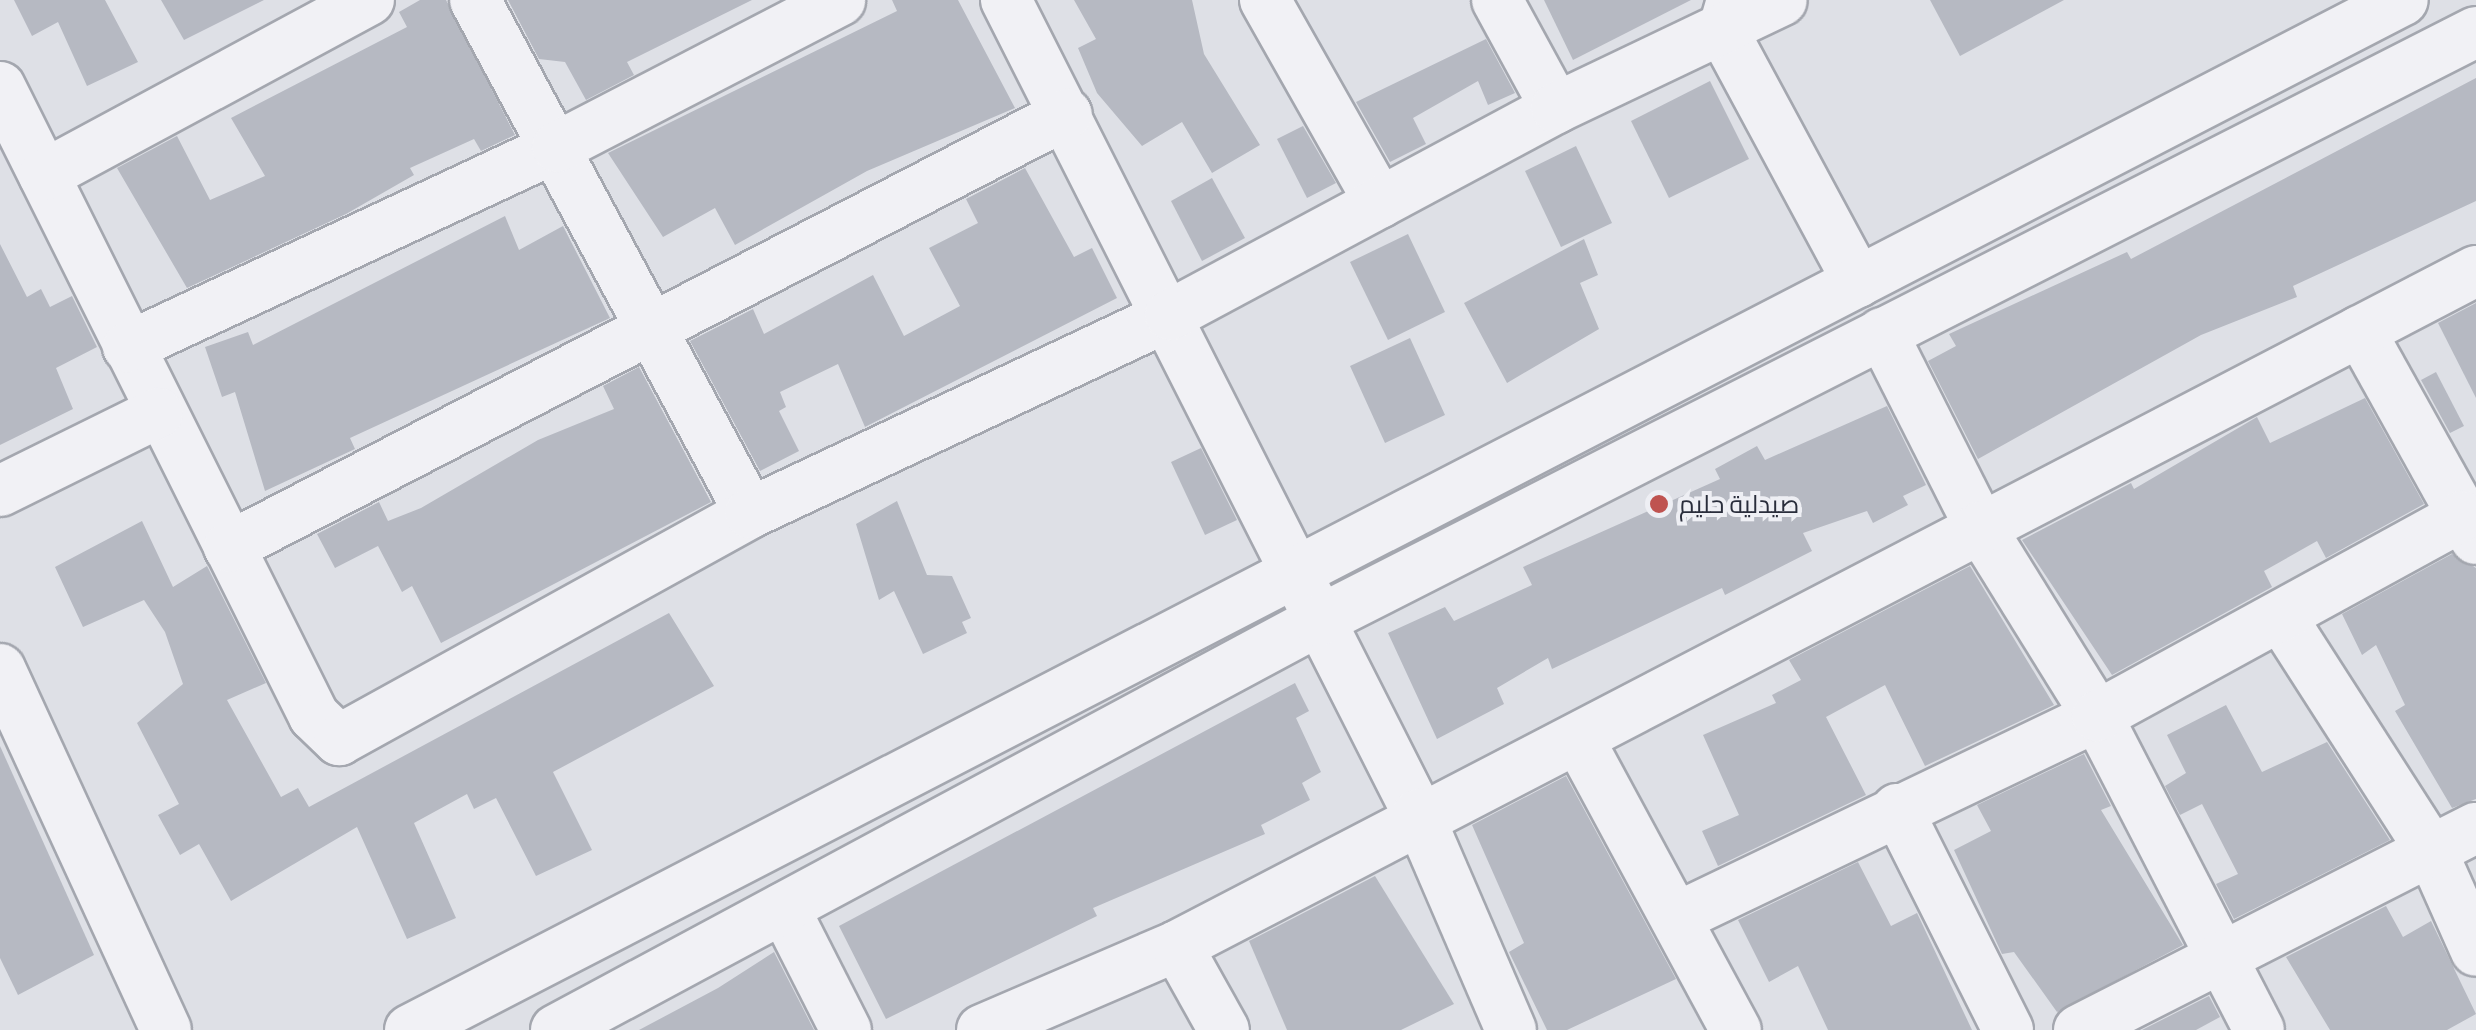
<!DOCTYPE html>
<html>
<head>
<meta charset="utf-8">
<style>
  body { margin:0 }
  #map { position:relative; width:2476px; height:1030px; overflow:hidden; background:#dee0e6; font-family:Manrope,Cairo,sans-serif }
  div>[style] { position:absolute }
  [style*='--x'] { left:calc(var(--x)*1px); top:calc(var(--y)*1px); width:calc(var(--w)*1px); rotate:calc(var(--a)*1deg) }
  .building>* { inset:0; background:#b6b9c2 }
  .roads { filter:drop-shadow(2px 0 #a4a7af) drop-shadow(-2px 0 #a4a7af) drop-shadow(0 2px #a4a7af) drop-shadow(0 -2px #a4a7af) }
  .minor>* { height:50px; margin:-25px; padding:0 25px; transform-origin:25px; border-radius:25px; background:#f1f1f5 }
  .dots>* { width:28px; height:28px; translate:-50% -50%; box-sizing:border-box; border:5px solid #eeeff4; border-radius:50% }
  span { translate:-50% -50%; white-space:nowrap; text-align:center; line-height:1.15; -webkit-text-stroke:8px #eeeff4; paint-order:stroke }
  .poi-label { font-size:25px; color:#292d3b }
  .left { translate:0 -50%; text-align:left }
</style>
</head>
<body>
<div id="map">
  <div class="building">
    <i style="clip-path:polygon(14px 0,105px 0,138px 62px,87px 86px,58px 22px,32px 36px)"></i>
    <i style="clip-path:polygon(161px 0,264px 0,184px 40px)"></i>
    <i style="clip-path:polygon(420px 0,446px 0,515px 135px,481px 151px,474px 139px,410px 168px,414px 175px,346px 214px,187px 288px,117px 168px,177px 136px,210px 200px,265px 176px,231px 118px,407px 27px,399px 12px)"></i>
    <i style="clip-path:polygon(508px 0,752px 0,627px 62px,634px 75px,586px 100px,565px 62px,539px 59px)"></i>
    <i style="clip-path:polygon(892px 0,958px 0,1015px 108px,867px 171px,735px 245px,715px 208px,663px 237px,608px 153px,897px 11px)"></i>
    <i style="clip-path:polygon(1074px 0,1192px 0,1204px 54px,1260px 145px,1212px 173px,1182px 122px,1142px 146px,1097px 93px,1078px 48px,1096px 39px)"></i>
    <i style="clip-path:polygon(1544px 0,1691px 0,1573px 60px)"></i>
    <i style="clip-path:polygon(1930px 0,2064px 0,1960px 56px)"></i>
    <i style="clip-path:polygon(1486px 39px,1515px 93px,1488px 105px,1478px 81px,1413px 118px,1426px 144px,1390px 162px,1356px 102px)"></i>
    <i style="clip-path:polygon(2476px 78px,2476px 201px,2293px 286px,2297px 297px,2201px 335px,1978px 459px,1928px 361px,1956px 346px,1949px 334px,2127px 252px,2131px 259px)"></i>
    <i style="clip-path:polygon(1710px 81px,1749px 159px,1669px 198px,1631px 121px)"></i>
    <i style="clip-path:polygon(1303px 126px,1336px 183px,1307px 198px,1277px 139px)"></i>
    <i style="clip-path:polygon(1576px 146px,1612px 223px,1561px 247px,1525px 171px)"></i>
    <i style="clip-path:polygon(1025px 168px,1074px 257px,1092px 248px,1117px 298px,865px 427px,838px 364px,780px 392px,786px 407px,779px 411px,799px 451px,760px 471px,690px 341px,753px 309px,764px 334px,873px 275px,904px 336px,960px 306px,929px 248px,978px 223px,966px 199px)"></i>
    <i style="clip-path:polygon(1212px 178px,1245px 238px,1202px 261px,1171px 201px)"></i>
    <i style="clip-path:polygon(505px 216px,519px 250px,563px 226px,610px 318px,350px 438px,355px 449px,265px 491px,235px 392px,222px 397px,205px 347px,248px 332px,253px 345px)"></i>
    <i style="clip-path:polygon(1408px 234px,1445px 312px,1388px 340px,1350px 262px)"></i>
    <i style="clip-path:polygon(1584px 239px,1598px 275px,1580px 283px,1599px 329px,1507px 383px,1464px 303px)"></i>
    <i style="clip-path:polygon(0 244px,27px 297px,41px 289px,50px 307px,72px 296px,97px 347px,56px 368px,73px 409px,0 445px)"></i>
    <i style="clip-path:polygon(2476px 303px,2476px 398px,2438px 323px)"></i>
    <i style="clip-path:polygon(1410px 338px,1445px 415px,1385px 443px,1350px 366px)"></i>
    <i style="clip-path:polygon(639px 367px,711px 502px,441px 643px,412px 586px,402px 592px,378px 546px,335px 568px,317px 534px,379px 502px,388px 521px,421px 508px,538px 440px,614px 409px,603px 386px)"></i>
    <i style="clip-path:polygon(2436px 372px,2464px 426px,2450px 433px,2421px 380px)"></i>
    <i style="clip-path:polygon(2365px 398px,2424px 504px,2326px 558px,2317px 541px,2264px 571px,2272px 587px,2112px 675px,2022px 540px,2131px 483px,2134px 489px,2257px 417px,2270px 443px)"></i>
    <i style="clip-path:polygon(1887px 406px,1926px 485px,1903px 496px,1908px 505px,1873px 523px,1867px 511px,1803px 533px,1812px 551px,1725px 595px,1722px 588px,1552px 669px,1548px 658px,1497px 688px,1504px 704px,1437px 739px,1388px 633px,1445px 607px,1454px 621px,1532px 585px,1523px 567px,1720px 479px,1715px 469px,1757px 446px,1765px 460px)"></i>
    <i style="clip-path:polygon(1201px 448px,1237px 520px,1205px 535px,1171px 462px)"></i>
    <i style="clip-path:polygon(897px 501px,927px 575px,952px 576px,971px 618px,962px 622px,967px 633px,923px 654px,894px 591px,879px 600px,856px 524px)"></i>
    <i style="clip-path:polygon(142px 521px,173px 587px,207px 566px,266px 683px,227px 700px,281px 797px,298px 788px,309px 807px,669px 613px,714px 686px,553px 772px,592px 850px,536px 876px,496px 798px,474px 809px,467px 794px,414px 823px,456px 918px,407px 939px,357px 827px,231px 901px,199px 844px,180px 855px,158px 815px,179px 804px,137px 723px,183px 684px,165px 632px,144px 600px,83px 627px,55px 567px)"></i>
    <i style="clip-path:polygon(2452px 554px,2476px 568px,2476px 799px,2452px 808px,2395px 711px,2405px 705px,2376px 645px,2362px 655px,2342px 614px)"></i>
    <i style="clip-path:polygon(1970px 566px,2054px 705px,1925px 766px,1885px 685px,1826px 717px,1866px 795px,1718px 866px,1702px 831px,1739px 815px,1703px 735px,1776px 703px,1772px 695px,1801px 680px,1789px 660px)"></i>
    <i style="clip-path:polygon(1295px 683px,1309px 711px,1296px 718px,1321px 772px,1302px 783px,1310px 800px,1261px 825px,1265px 834px,1093px 908px,1097px 916px,886px 1019px,839px 926px)"></i>
    <i style="clip-path:polygon(2226px 705px,2262px 772px,2327px 742px,2390px 840px,2234px 919px,2216px 884px,2238px 874px,2202px 804px,2180px 815px,2165px 786px,2186px 773px,2167px 735px)"></i>
    <i style="clip-path:polygon(0 746px,94px 955px,18px 995px,0 958px)"></i>
    <i style="clip-path:polygon(2084px 754px,2111px 806px,2101px 810px,2183px 945px,2057px 1012px,2014px 952px,2002px 954px,1954px 850px,1991px 831px,1977px 805px)"></i>
    <i style="clip-path:polygon(1566px 776px,1676px 979px,1567px 1030px,1547px 1030px,1509px 952px,1524px 943px,1472px 825px)"></i>
    <i style="clip-path:polygon(1858px 862px,1891px 926px,1917px 913px,1972px 1030px,1828px 1030px,1798px 966px,1769px 982px,1738px 920px)"></i>
    <i style="clip-path:polygon(1375px 876px,1454px 1004px,1401px 1030px,1287px 1030px,1249px 941px)"></i>
    <i style="clip-path:polygon(2386px 906px,2403px 937px,2431px 921px,2476px 1014px,2447px 1030px,2330px 1030px,2286px 957px)"></i>
    <i style="clip-path:polygon(774px 952px,814px 1030px,639px 1030px,718px 988px)"></i>
    <i style="clip-path:polygon(2209px 996px,2220px 1017px,2196px 1030px,2142px 1030px)"></i>
  </div>
  <div class="roads">
    <div class="minor">
      <i style="--x:475;--y:0;--w:582;--a:61.81"></i>
      <i style="--x:1006;--y:0;--w:912;--a:63.15"></i>
      <i style="--x:1418;--y:814;--w:235;--a:66.7"></i>
      <i style="--x:1265;--y:0;--w:233;--a:60.5"></i>
      <i style="--x:1497;--y:0;--w:123;--a:61.4"></i>
      <i style="--x:1732;--y:0;--w:32;--a:106"></i>
      <i style="--x:1723;--y:31;--w:285;--a:61.7"></i>
      <i style="--x:0;--y:87;--w:703;--a:63.47"></i>
      <i style="--x:314;--y:716;--w:35;--a:44"></i>
      <i style="--x:339;--y:740;--w:470;--a:-28.9"></i>
      <i style="--x:750;--y:513;--w:464;--a:-25.2"></i>
      <i style="--x:1170;--y:315;--w:438;--a:-28.2"></i>
      <i style="--x:1556;--y:108;--w:250;--a:-25.5"></i>
      <i style="--x:44;--y:175;--w:369;--a:-28.3"></i>
      <i style="--x:2360;--y:331;--w:238;--a:60.9"></i>
      <i style="--x:1882;--y:333;--w:217;--a:63.2"></i>
      <i style="--x:1980;--y:527;--w:222;--a:58.2"></i>
      <i style="--x:2097;--y:716;--w:353;--a:62.7"></i>
      <i style="--x:128;--y:347;--w:473;--a:-25"></i>
      <i style="--x:557;--y:147;--w:319;--a:-27.4"></i>
      <i style="--x:0;--y:491;--w:176;--a:-26.3"></i>
      <i style="--x:229;--y:547;--w:943;--a:-27.33"></i>
      <i style="--x:2283;--y:620;--w:276;--a:57.3"></i>
      <i style="--x:2432;--y:852;--w:108;--a:66"></i>
      <i style="--x:0;--y:669;--w:397;--a:65.3"></i>
      <i style="--x:1579;--y:740;--w:330;--a:61.6"></i>
      <i style="--x:1897;--y:809;--w:247;--a:63.3"></i>
      <i style="--x:784;--y:908;--w:137;--a:63.1"></i>
      <i style="--x:1676;--y:918;--w:467;--a:-25.6"></i>
      <i style="--x:2097;--y:716;--w:416;--a:-28.7"></i>
      <i style="--x:1177;--y:946;--w:96;--a:60.8"></i>
      <i style="--x:410;--y:1030;--w:2243;--a:-27.33"></i>
      <i style="--x:556;--y:1030;--w:865;--a:-28.22"></i>
      <i style="--x:1318;--y:621;--w:1299;--a:-26.96"></i>
      <i style="--x:982;--y:1030;--w:212;--a:-23.3"></i>
      <i style="--x:1177;--y:946;--w:1464;--a:-27.46"></i>
      <i style="--x:2079;--y:1030;--w:445;--a:-27"></i>
    </div>
  </div>
  <div class="dots">
    <i style="left:1659px;top:504px;background:#bf5350"></i>
  </div>
  <div class="poi-label">
    <span class="left" style="left:1679px;top:504px">صيدلية حليم</span>
  </div>
</div>
</body>
</html>
